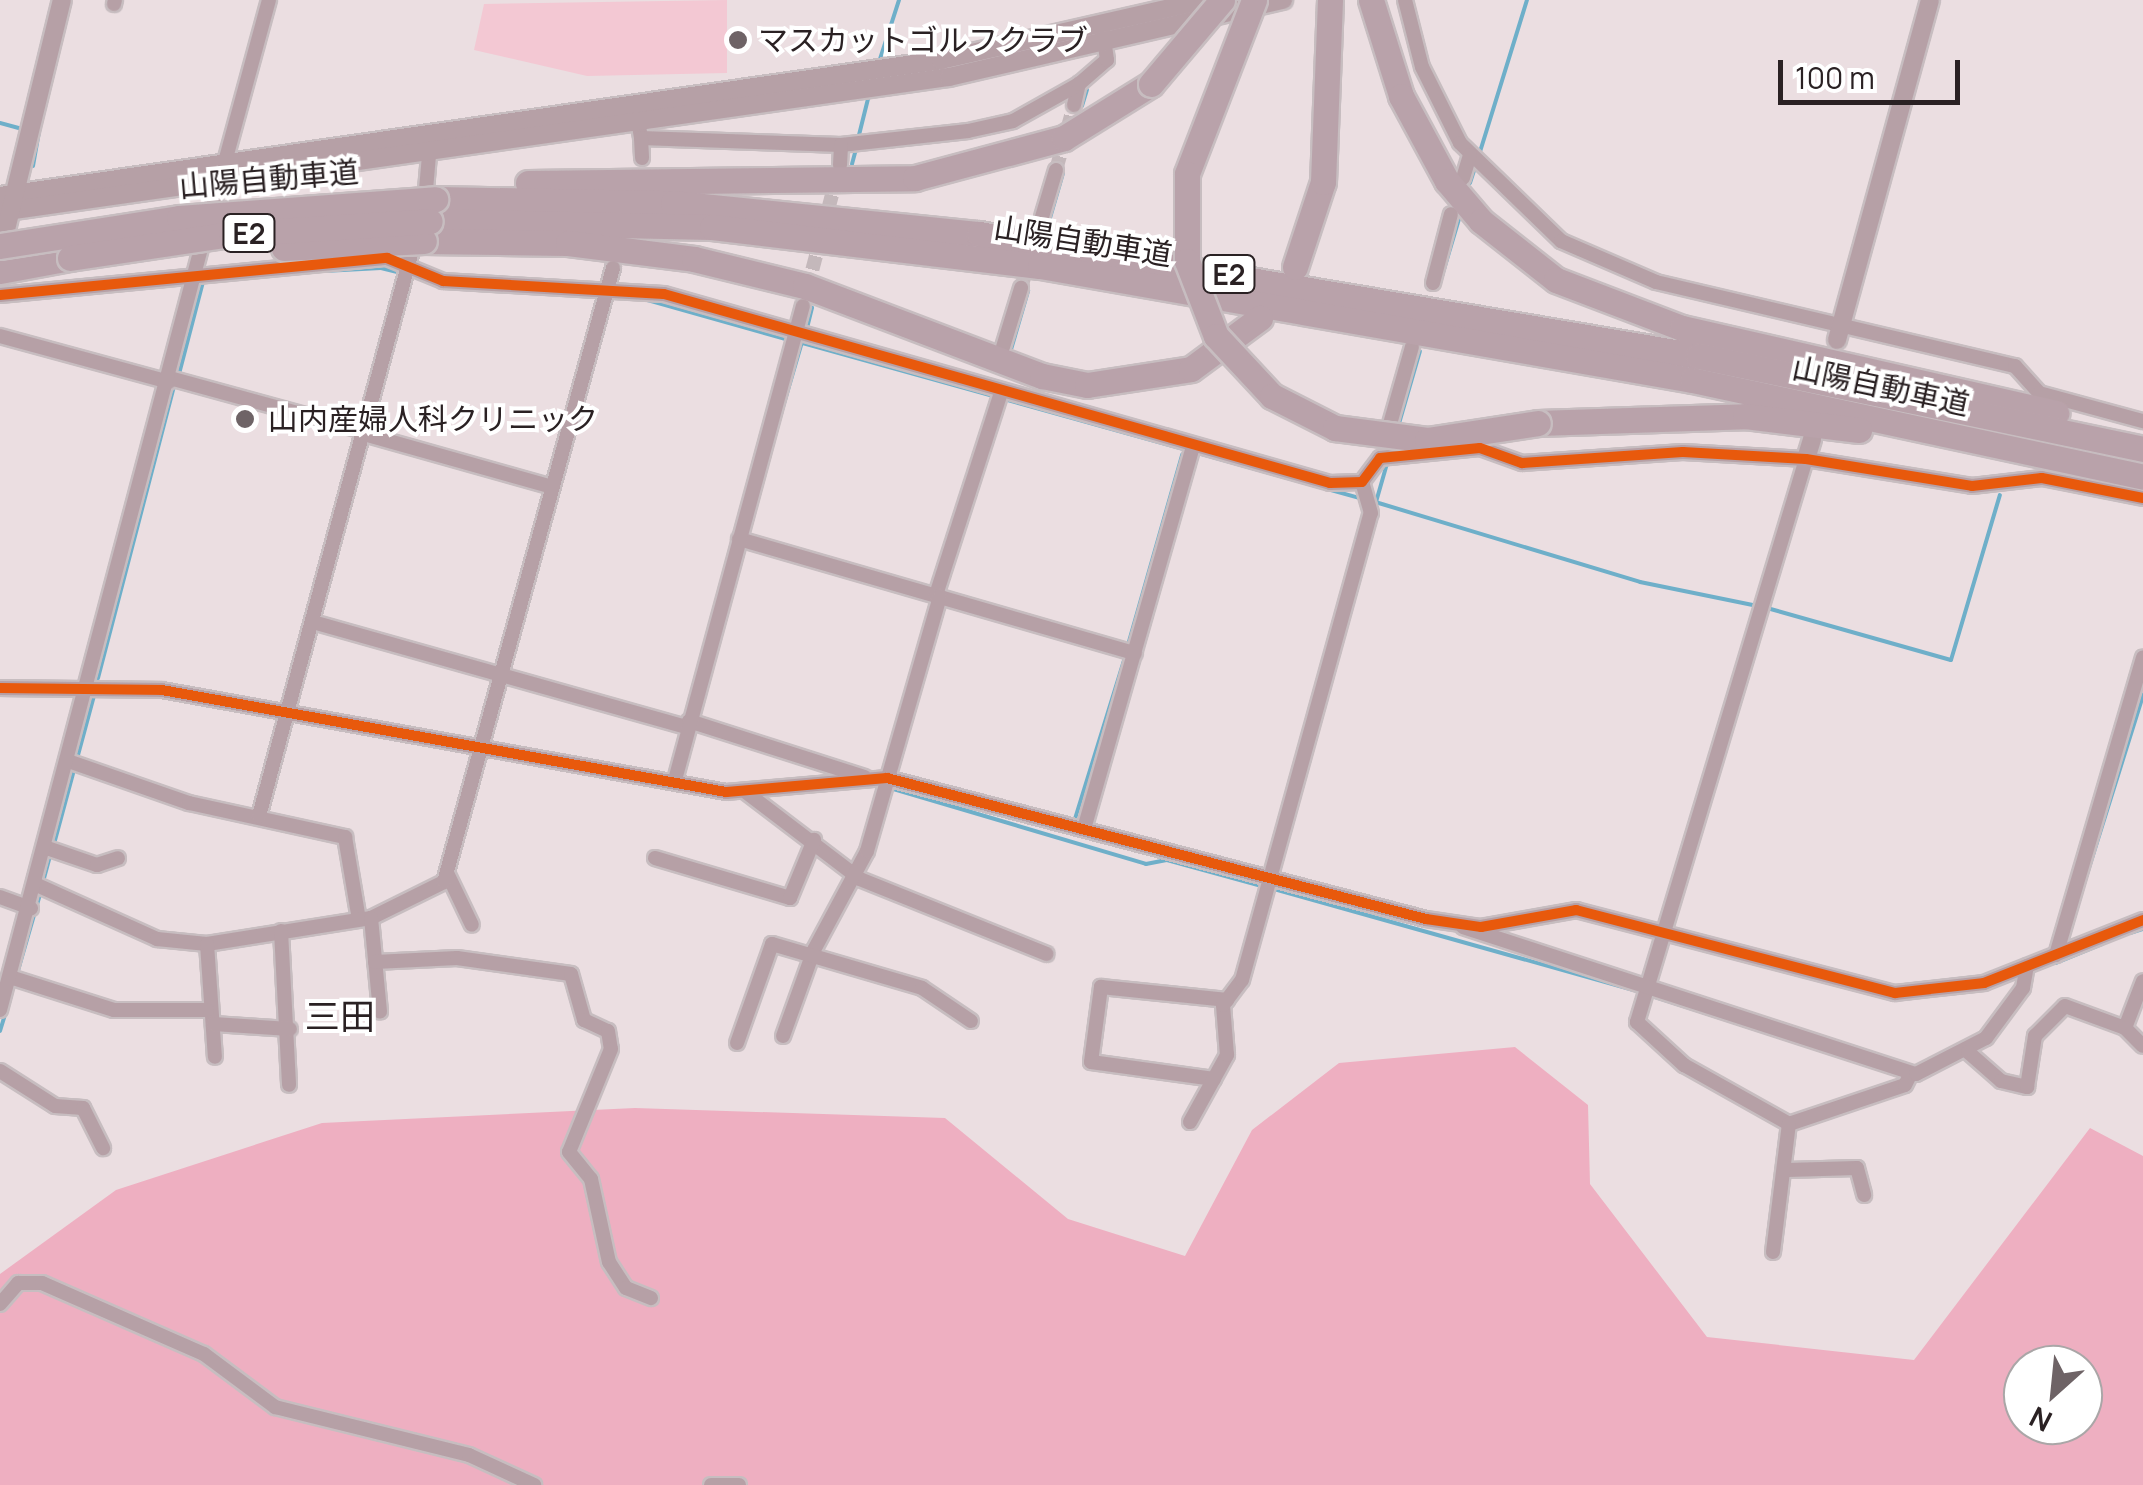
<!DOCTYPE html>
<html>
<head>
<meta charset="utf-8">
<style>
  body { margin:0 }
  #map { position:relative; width:2143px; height:1485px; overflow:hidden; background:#ebdee1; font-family:Manrope,"Noto Sans JP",sans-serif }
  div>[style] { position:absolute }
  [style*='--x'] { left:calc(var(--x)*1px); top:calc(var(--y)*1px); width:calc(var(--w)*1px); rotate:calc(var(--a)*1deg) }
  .green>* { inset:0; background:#f3c8d3 }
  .forest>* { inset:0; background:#eeafc1 }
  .stream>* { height:4px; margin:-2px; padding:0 2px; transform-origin:2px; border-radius:2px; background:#6eafc9 }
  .minor-tunnel>* { height:14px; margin-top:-7px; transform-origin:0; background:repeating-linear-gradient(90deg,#c4b8bb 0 14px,transparent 0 21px) }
  .roads { filter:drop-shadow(2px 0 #c7bdc0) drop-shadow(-2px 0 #c7bdc0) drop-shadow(0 2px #c7bdc0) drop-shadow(0 -2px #c7bdc0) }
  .minor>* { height:14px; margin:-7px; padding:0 7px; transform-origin:7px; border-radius:7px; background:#b6a0a6 }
  .tertiary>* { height:18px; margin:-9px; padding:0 9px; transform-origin:9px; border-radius:9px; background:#b6a0a6 }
  .motorway>* { height:25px; margin:-12.5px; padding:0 12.5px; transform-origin:12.5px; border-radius:12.5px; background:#b9a2aa }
  .bridges { filter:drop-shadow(2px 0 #c7bdc0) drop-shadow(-2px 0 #c7bdc0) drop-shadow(0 2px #c7bdc0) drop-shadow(0 -2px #c7bdc0) }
  .motorway-bridge>* { height:25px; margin:-12.5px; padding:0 12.5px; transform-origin:12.5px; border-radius:12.5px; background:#b9a2aa }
  .cycleway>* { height:10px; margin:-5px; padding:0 5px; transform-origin:5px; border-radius:5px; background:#e8590c }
  .dots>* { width:28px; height:28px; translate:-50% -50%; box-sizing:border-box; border:5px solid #fff; border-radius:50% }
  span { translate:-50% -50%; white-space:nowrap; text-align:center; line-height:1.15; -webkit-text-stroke:8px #fff; paint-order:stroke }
  .shield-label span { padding:2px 8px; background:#fff; border:2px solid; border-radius:8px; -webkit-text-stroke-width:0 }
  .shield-label { font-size:28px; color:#2a2123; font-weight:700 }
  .poi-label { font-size:30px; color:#2a2123 }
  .left { translate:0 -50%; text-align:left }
  .street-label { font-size:30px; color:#2a2123 }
  .quarter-label { font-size:35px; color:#2a2123 }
  .north { position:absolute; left:2003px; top:1345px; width:100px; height:100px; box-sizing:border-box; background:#fff; border:2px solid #aaa6a7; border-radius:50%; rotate:207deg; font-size:28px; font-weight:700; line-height:40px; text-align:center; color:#2a2123 }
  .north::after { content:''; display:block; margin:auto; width:35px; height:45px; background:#6e6366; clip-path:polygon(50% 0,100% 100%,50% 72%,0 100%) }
  .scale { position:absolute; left:1778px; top:60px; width:182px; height:45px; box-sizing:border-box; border:5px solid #2a2123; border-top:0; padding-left:12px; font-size:30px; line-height:35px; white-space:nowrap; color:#2a2123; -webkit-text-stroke:8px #fff; paint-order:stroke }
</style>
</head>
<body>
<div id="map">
  <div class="green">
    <i style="clip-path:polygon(727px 0,727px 73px,587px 76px,474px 50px,484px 4px)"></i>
  </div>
  <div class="forest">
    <i style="clip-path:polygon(evenodd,1515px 1047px,1588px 1105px,1590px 1184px,1707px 1337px,1914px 1360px,2090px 1128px,2143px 1156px,2143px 1485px,0 1485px,0 1274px,116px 1190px,322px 1123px,635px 1108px,945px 1118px,1068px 1219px,1185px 1256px,1252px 1130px,1339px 1063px,1515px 1047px,2023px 1365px,2083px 1365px,2083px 1425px,2023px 1425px,2023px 1365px)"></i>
  </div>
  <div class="stream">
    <i style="--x:879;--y:62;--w:65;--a:-72.1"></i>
    <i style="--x:1082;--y:106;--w:17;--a:-73"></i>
    <i style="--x:0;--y:123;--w:24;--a:15"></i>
    <i style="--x:858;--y:139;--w:45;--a:-76"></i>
    <i style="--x:1479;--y:155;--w:162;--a:-72.8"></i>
    <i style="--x:852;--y:164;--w:16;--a:-75"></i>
    <i style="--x:33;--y:166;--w:41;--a:-80.1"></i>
    <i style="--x:1470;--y:183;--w:20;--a:-72"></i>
    <i style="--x:1050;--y:218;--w:47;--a:-73.9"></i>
    <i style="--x:324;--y:271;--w:57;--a:-3"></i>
    <i style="--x:381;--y:268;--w:88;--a:13.9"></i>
    <i style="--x:1439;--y:286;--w:70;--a:-73.4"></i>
    <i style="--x:644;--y:299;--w:151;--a:15.8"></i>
    <i style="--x:807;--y:328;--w:21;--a:-76"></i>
    <i style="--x:799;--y:342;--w:585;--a:15.56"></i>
    <i style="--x:1010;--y:353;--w:65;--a:-73.8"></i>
    <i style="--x:179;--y:374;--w:95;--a:-75.4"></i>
    <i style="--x:778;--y:424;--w:85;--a:-73.7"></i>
    <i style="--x:1398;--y:427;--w:79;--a:-73.9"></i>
    <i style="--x:1372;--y:501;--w:280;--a:16.8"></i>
    <i style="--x:1640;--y:582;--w:120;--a:11.5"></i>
    <i style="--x:1376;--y:502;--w:40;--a:-74"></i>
    <i style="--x:1767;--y:608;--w:191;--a:15.8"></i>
    <i style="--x:1951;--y:660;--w:172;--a:-73.5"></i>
    <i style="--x:1128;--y:645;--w:198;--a:-74.1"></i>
    <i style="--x:98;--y:678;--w:305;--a:-75.4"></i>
    <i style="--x:890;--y:788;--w:267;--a:16.5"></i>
    <i style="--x:1146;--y:864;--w:21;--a:-11"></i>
    <i style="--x:1167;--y:860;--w:102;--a:15.4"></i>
    <i style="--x:1074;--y:822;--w:176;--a:-72.8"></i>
    <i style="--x:54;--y:844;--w:153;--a:-74.9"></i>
    <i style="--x:43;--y:882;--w:30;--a:-75"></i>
    <i style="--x:1274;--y:889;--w:380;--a:15.7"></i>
    <i style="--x:2130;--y:933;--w:14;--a:-17"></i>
    <i style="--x:2067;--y:938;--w:255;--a:-72.6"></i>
    <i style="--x:2056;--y:963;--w:50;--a:-22.4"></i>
    <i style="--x:2038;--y:969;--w:19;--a:-21"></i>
    <i style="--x:17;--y:974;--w:86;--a:-73.9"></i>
    <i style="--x:1649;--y:995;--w:255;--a:17.8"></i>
    <i style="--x:0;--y:1031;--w:21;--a:-73"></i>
  </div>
  <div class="minor-tunnel">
    <i style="--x:1056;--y:170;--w:67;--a:-74.5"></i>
    <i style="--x:1021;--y:288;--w:74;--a:-73.5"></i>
    <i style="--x:807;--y:290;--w:118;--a:-75.3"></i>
  </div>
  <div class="roads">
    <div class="minor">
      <i style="--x:1405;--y:0;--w:69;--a:75.8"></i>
      <i style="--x:1422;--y:67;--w:85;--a:63.4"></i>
      <i style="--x:1460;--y:143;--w:141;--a:44.1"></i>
      <i style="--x:1561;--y:241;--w:103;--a:23.3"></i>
      <i style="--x:1656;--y:282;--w:369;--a:13.2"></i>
      <i style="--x:2015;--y:366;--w:36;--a:48"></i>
      <i style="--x:2039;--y:393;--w:108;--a:15.1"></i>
      <i style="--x:114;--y:4;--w:4;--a:-76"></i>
      <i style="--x:1074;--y:105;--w:22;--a:-77"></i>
      <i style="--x:637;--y:115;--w:23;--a:80"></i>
      <i style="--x:641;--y:138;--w:200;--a:2"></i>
      <i style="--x:841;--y:145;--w:128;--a:-6.3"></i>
      <i style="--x:968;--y:131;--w:46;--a:-12.5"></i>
      <i style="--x:1013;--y:121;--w:76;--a:-29.3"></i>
      <i style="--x:1079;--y:84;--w:37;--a:-41"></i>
      <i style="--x:1107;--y:60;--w:28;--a:-98"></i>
      <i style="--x:641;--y:138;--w:20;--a:87"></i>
      <i style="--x:840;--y:165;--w:20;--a:-87"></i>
      <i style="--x:1463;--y:178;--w:24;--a:-73"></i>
      <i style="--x:425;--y:201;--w:57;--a:-85"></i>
      <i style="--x:210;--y:217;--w:225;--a:-74.8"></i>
      <i style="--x:1042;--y:217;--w:49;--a:-73.4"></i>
      <i style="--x:1433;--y:283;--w:71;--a:-75.4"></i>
      <i style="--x:0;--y:295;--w:389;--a:-5.5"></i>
      <i style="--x:387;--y:258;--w:61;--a:22.3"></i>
      <i style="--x:443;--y:281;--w:221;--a:3.4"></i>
      <i style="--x:664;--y:294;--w:692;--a:15.84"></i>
      <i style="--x:1330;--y:483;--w:32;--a:-2"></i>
      <i style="--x:1362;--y:482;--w:30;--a:-53"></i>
      <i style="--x:1380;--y:458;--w:100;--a:-5.7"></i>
      <i style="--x:1480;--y:448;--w:45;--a:19.7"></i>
      <i style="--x:1522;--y:463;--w:161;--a:-3.9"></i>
      <i style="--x:1683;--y:452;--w:123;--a:3.3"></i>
      <i style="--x:1806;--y:459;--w:168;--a:9.2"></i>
      <i style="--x:1972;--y:486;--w:70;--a:-6.5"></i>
      <i style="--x:2042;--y:478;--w:103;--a:11.2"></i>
      <i style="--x:0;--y:336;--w:175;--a:15.2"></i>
      <i style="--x:1003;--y:347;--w:62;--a:-73"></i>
      <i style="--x:170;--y:378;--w:205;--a:15.3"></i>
      <i style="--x:367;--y:435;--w:192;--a:15.7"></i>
      <i style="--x:1386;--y:438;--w:95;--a:-74.1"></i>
      <i style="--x:1806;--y:459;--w:588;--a:106.71"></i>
      <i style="--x:1637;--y:1022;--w:64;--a:42.5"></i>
      <i style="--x:1684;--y:1065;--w:120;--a:29.3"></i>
      <i style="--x:1789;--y:1124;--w:122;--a:-18.6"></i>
      <i style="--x:1905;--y:1085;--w:13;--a:-63"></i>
      <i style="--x:739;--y:539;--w:412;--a:16.1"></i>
      <i style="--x:936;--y:595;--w:212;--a:-72.2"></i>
      <i style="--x:316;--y:623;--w:384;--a:15.7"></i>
      <i style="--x:0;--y:688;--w:162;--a:0.7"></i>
      <i style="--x:162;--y:690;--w:573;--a:10.25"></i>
      <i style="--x:726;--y:792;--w:162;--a:-5"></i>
      <i style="--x:887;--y:778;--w:557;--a:14.66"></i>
      <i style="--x:1426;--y:919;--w:56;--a:8.3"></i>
      <i style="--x:1481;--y:927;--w:97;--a:-10.1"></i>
      <i style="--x:1576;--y:910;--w:330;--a:14.6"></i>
      <i style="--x:1895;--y:993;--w:90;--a:-6.4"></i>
      <i style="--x:1984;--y:983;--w:171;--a:-21.6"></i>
      <i style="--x:689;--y:721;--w:184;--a:17.7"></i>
      <i style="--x:71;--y:762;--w:125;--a:19.2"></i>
      <i style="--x:189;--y:803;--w:160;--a:12.3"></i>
      <i style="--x:345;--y:837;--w:78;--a:80.4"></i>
      <i style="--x:675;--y:780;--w:491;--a:-74.9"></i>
      <i style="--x:747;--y:793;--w:142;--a:37.3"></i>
      <i style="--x:860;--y:879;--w:201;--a:21.9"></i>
      <i style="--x:259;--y:816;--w:601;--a:-74.85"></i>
      <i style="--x:1084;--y:829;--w:395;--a:-74.1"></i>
      <i style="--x:47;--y:848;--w:53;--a:18.8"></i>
      <i style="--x:97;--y:865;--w:22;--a:-18"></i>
      <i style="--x:655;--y:858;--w:141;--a:16.5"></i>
      <i style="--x:790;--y:898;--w:63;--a:-67.5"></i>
      <i style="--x:448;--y:875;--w:55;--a:64.4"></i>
      <i style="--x:37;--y:885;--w:132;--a:24.2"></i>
      <i style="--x:157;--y:939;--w:50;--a:5.7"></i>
      <i style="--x:207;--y:944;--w:166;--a:-9"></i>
      <i style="--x:371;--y:918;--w:81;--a:-26.3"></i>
      <i style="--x:444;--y:882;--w:637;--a:-74.61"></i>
      <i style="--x:0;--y:897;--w:33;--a:20"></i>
      <i style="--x:371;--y:918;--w:94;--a:84.5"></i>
      <i style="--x:1463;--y:927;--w:476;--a:18"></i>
      <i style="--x:1916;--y:1074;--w:79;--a:-27.2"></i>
      <i style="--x:1986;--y:1038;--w:62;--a:-53.5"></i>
      <i style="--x:2023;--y:988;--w:22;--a:-80"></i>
      <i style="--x:281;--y:931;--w:154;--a:87"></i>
      <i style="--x:207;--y:944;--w:113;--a:86"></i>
      <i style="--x:2056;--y:955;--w:310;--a:-73.7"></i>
      <i style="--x:375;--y:962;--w:82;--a:-2.8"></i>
      <i style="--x:457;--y:958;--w:115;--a:8"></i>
      <i style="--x:571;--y:974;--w:48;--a:74.2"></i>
      <i style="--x:584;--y:1020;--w:26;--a:25"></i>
      <i style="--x:608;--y:1031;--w:18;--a:81"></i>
      <i style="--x:611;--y:1049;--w:111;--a:112.2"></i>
      <i style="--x:569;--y:1152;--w:35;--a:51"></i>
      <i style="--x:591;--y:1179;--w:85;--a:77.8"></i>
      <i style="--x:609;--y:1262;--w:31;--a:57"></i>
      <i style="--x:626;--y:1288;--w:27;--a:22"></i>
      <i style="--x:10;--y:977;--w:109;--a:17.6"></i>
      <i style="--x:114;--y:1010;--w:93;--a:0"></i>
      <i style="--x:0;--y:1010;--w:799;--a:-75.22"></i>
      <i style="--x:213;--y:1024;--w:77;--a:3.7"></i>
      <i style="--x:2125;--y:1028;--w:50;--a:-69"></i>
      <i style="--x:783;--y:1036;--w:91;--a:-70.2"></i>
      <i style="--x:814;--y:950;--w:112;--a:-61.8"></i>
      <i style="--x:867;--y:851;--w:265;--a:-74"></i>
      <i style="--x:737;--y:1043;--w:105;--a:-70.5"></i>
      <i style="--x:772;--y:944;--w:156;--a:16.3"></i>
      <i style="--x:922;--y:988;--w:59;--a:34"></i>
      <i style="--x:1968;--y:1052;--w:44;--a:41.3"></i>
      <i style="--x:2001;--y:1081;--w:27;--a:13"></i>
      <i style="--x:2027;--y:1087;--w:52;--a:-81.1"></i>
      <i style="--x:2035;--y:1036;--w:42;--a:-45"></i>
      <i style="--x:2065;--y:1006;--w:64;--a:20.1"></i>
      <i style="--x:2125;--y:1028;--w:25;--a:45"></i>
      <i style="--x:0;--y:1071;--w:65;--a:32.5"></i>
      <i style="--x:55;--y:1106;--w:28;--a:4"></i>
      <i style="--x:83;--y:1108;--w:45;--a:63.4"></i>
      <i style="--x:1214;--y:1079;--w:124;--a:-172.1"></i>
      <i style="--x:1091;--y:1062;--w:76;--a:-82.4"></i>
      <i style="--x:1101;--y:987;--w:127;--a:5.9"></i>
      <i style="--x:1190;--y:1122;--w:77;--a:-61.1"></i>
      <i style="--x:1227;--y:1055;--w:50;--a:-94.6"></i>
      <i style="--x:1223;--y:1005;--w:31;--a:-53"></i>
      <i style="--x:1242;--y:980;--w:484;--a:-74.6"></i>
      <i style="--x:1371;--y:513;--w:32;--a:-106"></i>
      <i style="--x:1787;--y:1170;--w:70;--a:-1.6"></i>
      <i style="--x:1857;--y:1168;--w:28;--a:75"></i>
      <i style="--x:1773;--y:1252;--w:129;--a:-82.9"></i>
      <i style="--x:0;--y:1304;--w:28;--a:-49"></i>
      <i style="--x:18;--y:1283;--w:24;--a:0"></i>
      <i style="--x:42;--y:1283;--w:177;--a:23.7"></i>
      <i style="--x:204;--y:1354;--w:89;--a:36.7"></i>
      <i style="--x:275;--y:1407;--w:200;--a:13.9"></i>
      <i style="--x:469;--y:1455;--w:72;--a:24.8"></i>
      <i style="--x:711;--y:1485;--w:28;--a:0"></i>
    </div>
    <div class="tertiary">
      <i style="--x:0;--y:196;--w:951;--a:-8.22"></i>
      <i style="--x:941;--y:60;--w:271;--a:-12.8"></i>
      <i style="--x:0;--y:212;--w:959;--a:-8.1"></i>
      <i style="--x:949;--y:77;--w:343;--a:-13"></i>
      <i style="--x:0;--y:254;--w:261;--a:-76.3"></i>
      <i style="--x:1837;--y:340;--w:352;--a:-74.7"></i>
      <i style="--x:1806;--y:459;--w:21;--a:-73"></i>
    </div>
    <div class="motorway">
      <i style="--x:1371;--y:0;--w:101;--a:72.6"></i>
      <i style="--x:1401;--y:96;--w:97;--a:61.6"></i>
      <i style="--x:1447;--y:181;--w:52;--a:49.6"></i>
      <i style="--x:1481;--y:221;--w:95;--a:38.2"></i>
      <i style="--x:1556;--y:280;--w:135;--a:20.9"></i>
      <i style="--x:1682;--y:328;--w:384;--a:12.8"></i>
      <i style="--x:528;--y:183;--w:387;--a:-0.7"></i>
      <i style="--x:915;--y:178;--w:154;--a:-15"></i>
      <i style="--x:1064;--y:138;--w:102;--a:-31.8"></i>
      <i style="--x:435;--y:199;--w:238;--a:1"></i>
      <i style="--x:673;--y:203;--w:308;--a:5.8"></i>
      <i style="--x:979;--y:234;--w:729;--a:9.63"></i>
      <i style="--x:1698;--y:356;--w:455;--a:11.8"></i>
      <i style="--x:430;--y:221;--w:282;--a:1.2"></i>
      <i style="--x:712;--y:227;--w:330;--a:6.8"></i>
      <i style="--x:1040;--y:266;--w:662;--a:9.92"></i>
      <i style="--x:1692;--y:380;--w:461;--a:12.1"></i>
      <i style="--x:424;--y:241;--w:144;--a:0.8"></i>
      <i style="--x:568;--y:243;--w:127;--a:7.2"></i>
      <i style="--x:694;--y:259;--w:114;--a:13.7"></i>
      <i style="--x:805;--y:286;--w:254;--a:20.8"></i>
      <i style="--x:1042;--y:376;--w:46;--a:11.3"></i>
      <i style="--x:1087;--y:385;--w:105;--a:-8.7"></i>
      <i style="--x:1191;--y:369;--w:86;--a:-36.5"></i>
      <i style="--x:1295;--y:267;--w:89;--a:-71.8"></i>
      <i style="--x:1323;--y:182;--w:182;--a:-87.8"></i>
      <i style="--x:0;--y:271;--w:71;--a:-10.5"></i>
      <i style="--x:1538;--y:423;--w:207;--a:-1.9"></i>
      <i style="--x:1745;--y:416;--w:115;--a:7"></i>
    </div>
  </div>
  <div class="bridges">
    <div class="motorway-bridge">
      <i style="--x:1254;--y:0;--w:186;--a:111.1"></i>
      <i style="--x:1187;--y:174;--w:87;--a:90"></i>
      <i style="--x:1187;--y:261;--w:80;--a:68.9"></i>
      <i style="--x:1216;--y:336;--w:82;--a:47"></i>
      <i style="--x:1272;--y:396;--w:71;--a:26.9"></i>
      <i style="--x:1335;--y:428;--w:93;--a:7.4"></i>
      <i style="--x:1427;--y:440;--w:112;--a:-8.7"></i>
      <i style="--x:1151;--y:84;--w:110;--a:-49.8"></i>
      <i style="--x:0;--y:246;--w:181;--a:-8.9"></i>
      <i style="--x:179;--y:218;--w:257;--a:-4.2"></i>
      <i style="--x:284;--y:248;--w:140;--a:-2.9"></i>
      <i style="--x:70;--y:258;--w:163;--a:-8.5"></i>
      <i style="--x:231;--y:234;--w:199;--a:-3.7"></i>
    </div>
  </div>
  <div class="cycleway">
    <i style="--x:0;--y:295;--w:389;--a:-5.5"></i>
    <i style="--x:387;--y:258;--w:61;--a:22.3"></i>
    <i style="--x:443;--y:281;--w:221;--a:3.4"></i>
    <i style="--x:664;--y:294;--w:692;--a:15.84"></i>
    <i style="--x:1330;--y:483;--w:32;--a:-2"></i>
    <i style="--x:1362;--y:482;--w:30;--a:-53"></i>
    <i style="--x:1380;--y:458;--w:100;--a:-5.7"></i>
    <i style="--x:1480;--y:448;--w:45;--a:19.7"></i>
    <i style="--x:1522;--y:463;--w:161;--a:-3.9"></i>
    <i style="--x:1683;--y:452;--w:123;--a:3.3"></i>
    <i style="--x:1806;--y:459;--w:168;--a:9.2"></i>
    <i style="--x:1972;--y:486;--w:70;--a:-6.5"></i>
    <i style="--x:2042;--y:478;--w:103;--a:11.2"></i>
    <i style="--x:0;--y:688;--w:162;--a:0.7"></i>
    <i style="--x:162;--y:690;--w:573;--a:10.25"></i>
    <i style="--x:726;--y:792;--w:162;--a:-5"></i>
    <i style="--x:887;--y:778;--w:557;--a:14.66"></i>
    <i style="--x:1426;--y:919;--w:56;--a:8.3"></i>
    <i style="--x:1481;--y:927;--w:97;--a:-10.1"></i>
    <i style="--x:1576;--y:910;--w:330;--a:14.6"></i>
    <i style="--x:1895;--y:993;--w:90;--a:-6.4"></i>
    <i style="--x:1984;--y:983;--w:171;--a:-21.6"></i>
  </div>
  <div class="dots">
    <i style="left:738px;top:40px;background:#6e6366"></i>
    <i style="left:245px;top:419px;background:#6e6366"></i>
  </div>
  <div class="shield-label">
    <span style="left:249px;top:233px">E2</span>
    <span style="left:1229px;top:274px">E2</span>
  </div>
  <div class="poi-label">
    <span class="left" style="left:758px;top:40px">マスカットゴルフクラブ</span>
    <span class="left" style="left:268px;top:419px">山内産婦人科クリニック</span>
  </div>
  <div class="street-label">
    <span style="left:269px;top:179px;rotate:-5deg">山陽自動車道</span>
    <span style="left:1083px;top:241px;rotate:9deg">山陽自動車道</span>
    <span style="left:1881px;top:386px;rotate:12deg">山陽自動車道</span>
  </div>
  <div class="quarter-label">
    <span style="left:340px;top:1016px">三田</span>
  </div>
  <div class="north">N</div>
  <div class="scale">100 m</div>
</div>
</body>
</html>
